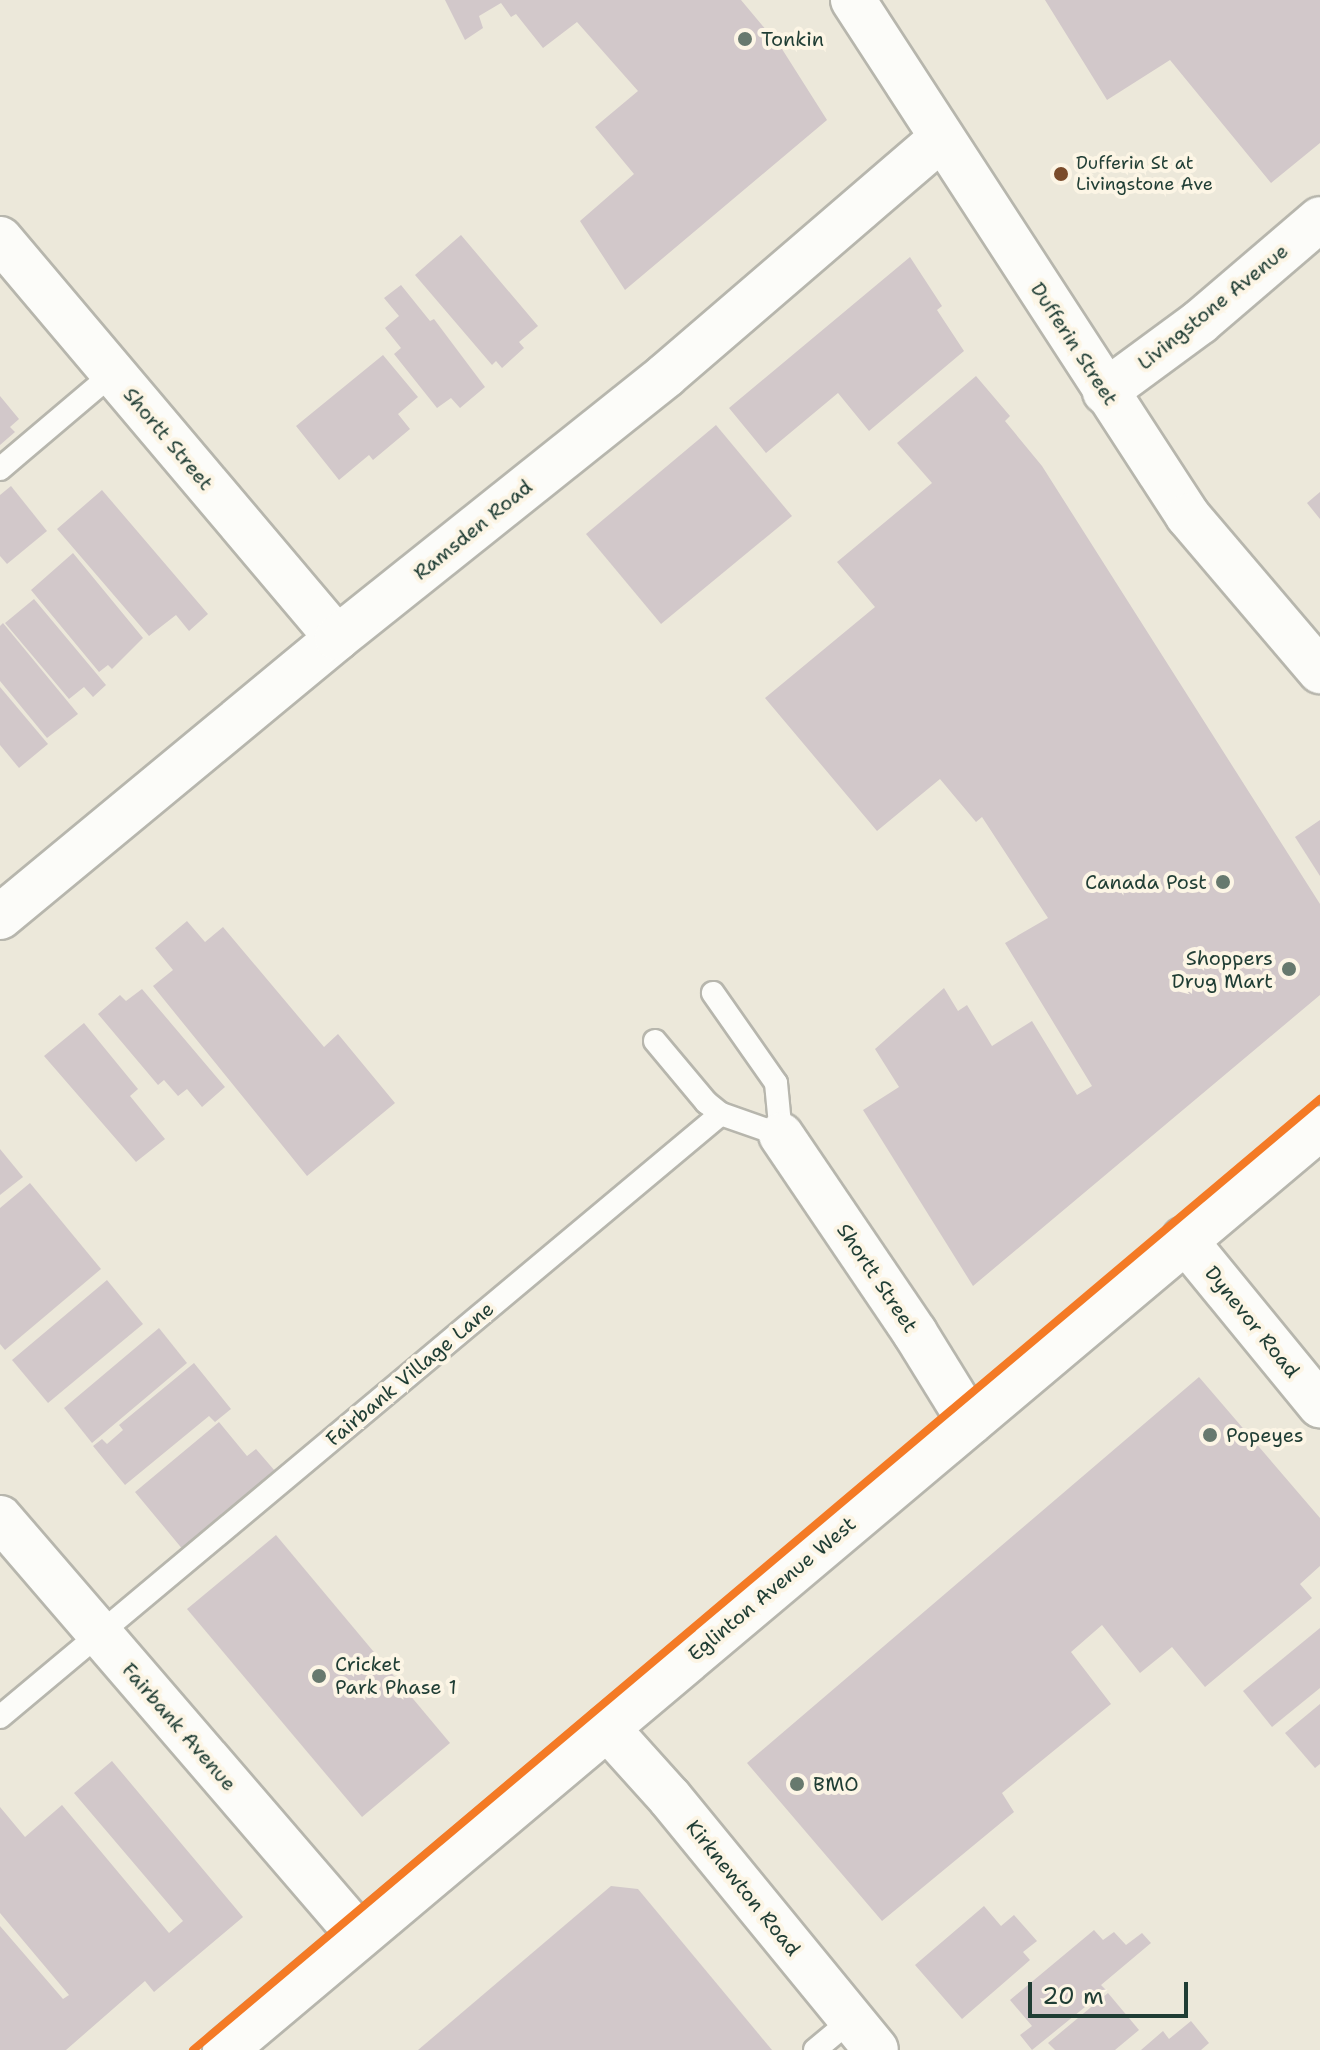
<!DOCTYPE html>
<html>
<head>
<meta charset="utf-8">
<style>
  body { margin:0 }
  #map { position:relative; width:1320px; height:2050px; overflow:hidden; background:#ece8da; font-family:"Shantell Sans",sans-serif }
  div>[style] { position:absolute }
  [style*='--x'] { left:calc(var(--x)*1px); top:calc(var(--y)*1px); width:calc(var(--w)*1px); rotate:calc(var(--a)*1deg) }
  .building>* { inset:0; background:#d2c8ca }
  .roads { filter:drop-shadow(2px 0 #b7b6ad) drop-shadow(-2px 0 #b7b6ad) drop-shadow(0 2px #b7b6ad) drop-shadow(0 -2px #b7b6ad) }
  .lane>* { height:22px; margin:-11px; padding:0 11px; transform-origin:11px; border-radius:11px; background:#fcfcf9 }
  .street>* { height:44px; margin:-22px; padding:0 22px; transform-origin:22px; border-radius:22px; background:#fcfcf9 }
  .secondary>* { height:44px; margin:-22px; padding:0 22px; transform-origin:22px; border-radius:22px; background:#fcfcf9 }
  .primary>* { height:44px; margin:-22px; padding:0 22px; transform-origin:22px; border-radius:22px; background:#fcfcf9 }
  .rail-1>* { height:8px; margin:-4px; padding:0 4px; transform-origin:4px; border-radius:4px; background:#f47a25 }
  .dots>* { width:22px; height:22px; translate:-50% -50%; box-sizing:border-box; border:4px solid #fcf5e5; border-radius:50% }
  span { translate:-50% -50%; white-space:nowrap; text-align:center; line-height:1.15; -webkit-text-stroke:8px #fcf5e5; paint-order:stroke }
  .bus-label { font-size:18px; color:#1f3d34 }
  .left { translate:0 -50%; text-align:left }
  .poi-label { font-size:20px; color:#1f3d34 }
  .right { translate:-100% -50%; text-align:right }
  .street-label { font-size:20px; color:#1f3d34 }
  .scale { position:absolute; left:1028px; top:1982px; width:160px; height:36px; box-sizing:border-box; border:4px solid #1f3d34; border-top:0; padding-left:10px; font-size:24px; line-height:28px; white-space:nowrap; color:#1f3d34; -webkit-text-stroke:6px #fcf5e5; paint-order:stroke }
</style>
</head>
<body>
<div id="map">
  <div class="building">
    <i style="clip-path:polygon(445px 0,741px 0,782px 49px,827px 120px,625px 290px,580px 221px,634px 174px,595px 127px,638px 91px,577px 22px,543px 48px,516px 14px,511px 17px,501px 3px,479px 16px,483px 28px,465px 40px)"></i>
    <i style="clip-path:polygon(1045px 0,1320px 0,1320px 143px,1271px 183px,1170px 60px,1107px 100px)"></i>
    <i style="clip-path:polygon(461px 235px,538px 326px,519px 342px,524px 348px,502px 368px,496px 361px,492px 365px,415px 275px)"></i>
    <i style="clip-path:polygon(910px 257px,942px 306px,937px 310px,964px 351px,869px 431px,838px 393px,766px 453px,729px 408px)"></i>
    <i style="clip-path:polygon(401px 285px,430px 321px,434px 319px,485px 387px,460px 408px,451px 398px,437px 408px,394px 354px,401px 348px,385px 328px,399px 316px,384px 298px)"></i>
    <i style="clip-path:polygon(383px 355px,418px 397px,398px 414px,410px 429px,373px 460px,369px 455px,339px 480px,296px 426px)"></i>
    <i style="clip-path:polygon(976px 376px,1010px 416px,1005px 421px,1042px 466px,1320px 904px,1320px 995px,973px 1286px,863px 1110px,899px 1087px,875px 1049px,944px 988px,958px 1011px,967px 1005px,992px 1046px,1032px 1021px,1077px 1095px,1092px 1086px,1005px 943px,1048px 918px,982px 817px,976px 822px,940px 779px,877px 831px,765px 698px,875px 607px,837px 562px,932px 483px,897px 443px)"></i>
    <i style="clip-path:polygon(0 396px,19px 419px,10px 427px,15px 432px,0 445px)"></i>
    <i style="clip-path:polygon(716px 425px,792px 516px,661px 624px,586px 534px)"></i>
    <i style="clip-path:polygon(11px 486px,47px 531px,7px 564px,0 556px,0 495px)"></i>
    <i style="clip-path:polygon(102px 490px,208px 614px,189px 631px,176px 615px,149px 636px,57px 529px)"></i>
    <i style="clip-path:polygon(1320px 492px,1320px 519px,1307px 503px)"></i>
    <i style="clip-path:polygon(73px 553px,143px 638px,112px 669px,108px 665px,99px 672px,31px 590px)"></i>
    <i style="clip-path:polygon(34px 599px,106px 685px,93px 697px,84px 687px,69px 699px,5px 623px)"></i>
    <i style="clip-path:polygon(3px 623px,78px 714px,47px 738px,0 681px,0 626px)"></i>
    <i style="clip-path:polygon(0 687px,48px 744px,19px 768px,0 745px)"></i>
    <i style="clip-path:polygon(1320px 820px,1320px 876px,1295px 837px)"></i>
    <i style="clip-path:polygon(187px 921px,205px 942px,223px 927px,324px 1047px,338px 1034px,395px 1103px,307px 1176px,153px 986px,173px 970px,155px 948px)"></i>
    <i style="clip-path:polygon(142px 989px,225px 1087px,202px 1107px,187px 1089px,178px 1096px,164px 1080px,158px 1085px,98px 1014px,120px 995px,126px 1001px)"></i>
    <i style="clip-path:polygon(84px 1023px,138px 1089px,130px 1096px,165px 1139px,136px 1162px,44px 1056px)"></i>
    <i style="clip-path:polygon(0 1149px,23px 1177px,0 1195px)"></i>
    <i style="clip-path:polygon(30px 1183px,101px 1269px,5px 1350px,0 1344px,0 1208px)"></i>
    <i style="clip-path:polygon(107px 1280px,143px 1324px,48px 1403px,12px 1360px)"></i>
    <i style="clip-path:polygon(159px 1328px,187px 1363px,92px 1443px,64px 1408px)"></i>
    <i style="clip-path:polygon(194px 1363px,231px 1409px,215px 1422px,209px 1416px,125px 1485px,93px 1446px,102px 1439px,107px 1444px,123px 1430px,119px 1425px)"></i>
    <i style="clip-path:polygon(1199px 1377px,1320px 1518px,1320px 1566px,1300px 1584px,1312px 1598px,1205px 1687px,1172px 1647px,1140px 1673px,1102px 1625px,1071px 1652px,1111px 1704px,1002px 1793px,1014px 1812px,882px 1921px,747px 1763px)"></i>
    <i style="clip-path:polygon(219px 1422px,247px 1456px,256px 1449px,281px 1478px,189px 1557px,135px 1492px)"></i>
    <i style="clip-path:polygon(276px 1535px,450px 1743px,362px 1817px,187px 1609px)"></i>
    <i style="clip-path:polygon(1320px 1628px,1320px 1688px,1272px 1727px,1243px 1691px)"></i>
    <i style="clip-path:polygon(1320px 1704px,1320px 1764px,1315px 1768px,1285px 1733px)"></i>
    <i style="clip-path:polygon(112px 1761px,243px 1917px,154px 1992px,145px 1981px,66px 2050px,0 2050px,0 1926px,63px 1999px,69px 1995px,0 1913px,0 1807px,25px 1837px,62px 1805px,169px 1933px,183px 1921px,74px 1793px)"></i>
    <i style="clip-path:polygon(611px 1886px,638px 1889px,772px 2050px,418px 2050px)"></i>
    <i style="clip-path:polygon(984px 1906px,1001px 1926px,1014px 1915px,1037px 1941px,1023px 1952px,1030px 1960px,962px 2019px,915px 1965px)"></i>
    <i style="clip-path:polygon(1094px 1930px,1103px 1940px,1114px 1932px,1126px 1945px,1142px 1933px,1151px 1943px,1101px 1985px,1106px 1990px,1032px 2050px,1020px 2035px,1032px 2026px,1010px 2000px)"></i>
    <i style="clip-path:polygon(1108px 1993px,1139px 2030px,1115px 2050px,1055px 2050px,1048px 2043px)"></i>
    <i style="clip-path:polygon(1191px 2021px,1209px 2043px,1201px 2050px,1141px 2050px,1163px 2031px,1169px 2039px)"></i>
  </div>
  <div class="roads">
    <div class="lane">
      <i style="--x:0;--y:469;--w:148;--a:-40.3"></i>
      <i style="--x:655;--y:1041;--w:80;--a:50.1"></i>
      <i style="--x:706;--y:1102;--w:19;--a:39"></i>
      <i style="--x:721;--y:1114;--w:64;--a:19.3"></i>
      <i style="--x:781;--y:1135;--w:52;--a:-95.5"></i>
      <i style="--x:776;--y:1083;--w:110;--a:-125"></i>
      <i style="--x:0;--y:1717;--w:940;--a:-39.91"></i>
      <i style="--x:815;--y:2050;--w:47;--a:-39.8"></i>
    </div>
    <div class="street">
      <i style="--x:0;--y:239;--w:522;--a:49.82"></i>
      <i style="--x:1105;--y:392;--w:118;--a:-36.4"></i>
      <i style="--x:1200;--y:322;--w:158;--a:-40.6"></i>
      <i style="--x:0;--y:917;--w:438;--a:-39.6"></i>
      <i style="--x:337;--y:638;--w:420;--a:-38.6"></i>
      <i style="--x:665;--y:376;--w:365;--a:-40.7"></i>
      <i style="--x:781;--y:1135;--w:239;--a:55.9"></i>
      <i style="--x:915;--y:1333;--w:105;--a:58.3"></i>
      <i style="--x:1184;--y:1239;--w:215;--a:50.7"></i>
      <i style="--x:0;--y:1518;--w:550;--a:49.27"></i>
      <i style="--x:607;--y:1728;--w:94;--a:48"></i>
      <i style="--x:670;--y:1798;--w:325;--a:50.7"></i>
    </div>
    <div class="secondary">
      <i style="--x:853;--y:0;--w:615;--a:57.01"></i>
      <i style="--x:1188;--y:516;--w:204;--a:49.6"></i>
    </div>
    <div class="primary">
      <i style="--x:225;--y:2050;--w:1431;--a:-40.1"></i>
    </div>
  </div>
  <div class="rail-1">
    <i style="--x:193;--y:2050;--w:1475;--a:-40.16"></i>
  </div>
  <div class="dots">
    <i style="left:745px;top:39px;background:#67796e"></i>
    <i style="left:1061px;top:174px;background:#7a4b2a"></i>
    <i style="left:1223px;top:882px;background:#67796e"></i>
    <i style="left:1289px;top:969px;background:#67796e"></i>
    <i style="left:1210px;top:1435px;background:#67796e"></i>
    <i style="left:319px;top:1676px;background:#67796e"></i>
    <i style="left:797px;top:1784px;background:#67796e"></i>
  </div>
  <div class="bus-label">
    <span class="left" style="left:1076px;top:174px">Dufferin St at<br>Livingstone Ave</span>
  </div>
  <div class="poi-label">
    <span class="left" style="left:761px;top:39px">Tonkin</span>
    <span class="right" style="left:1207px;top:882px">Canada Post</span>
    <span class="right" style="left:1273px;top:970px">Shoppers<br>Drug Mart</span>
    <span class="left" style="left:1226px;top:1435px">Popeyes</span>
    <span class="left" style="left:335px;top:1676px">Cricket<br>Park Phase 1</span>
    <span class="left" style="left:813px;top:1784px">BMO</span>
  </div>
  <div class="street-label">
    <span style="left:1213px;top:307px;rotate:-39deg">Livingstone Avenue</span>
    <span style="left:1074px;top:344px;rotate:57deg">Dufferin Street</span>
    <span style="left:168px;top:439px;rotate:50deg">Shortt Street</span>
    <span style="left:473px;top:530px;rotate:-39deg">Ramsden Road</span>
    <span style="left:877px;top:1278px;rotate:56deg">Shortt Street</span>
    <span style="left:1252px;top:1322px;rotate:51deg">Dynevor Road</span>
    <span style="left:410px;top:1374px;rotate:-40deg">Fairbank Village Lane</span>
    <span style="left:772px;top:1589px;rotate:-40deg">Eglinton Avenue West</span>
    <span style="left:179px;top:1727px;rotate:49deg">Fairbank Avenue</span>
    <span style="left:743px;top:1888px;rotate:51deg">Kirknewton Road</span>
  </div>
  <div class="scale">20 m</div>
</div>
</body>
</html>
